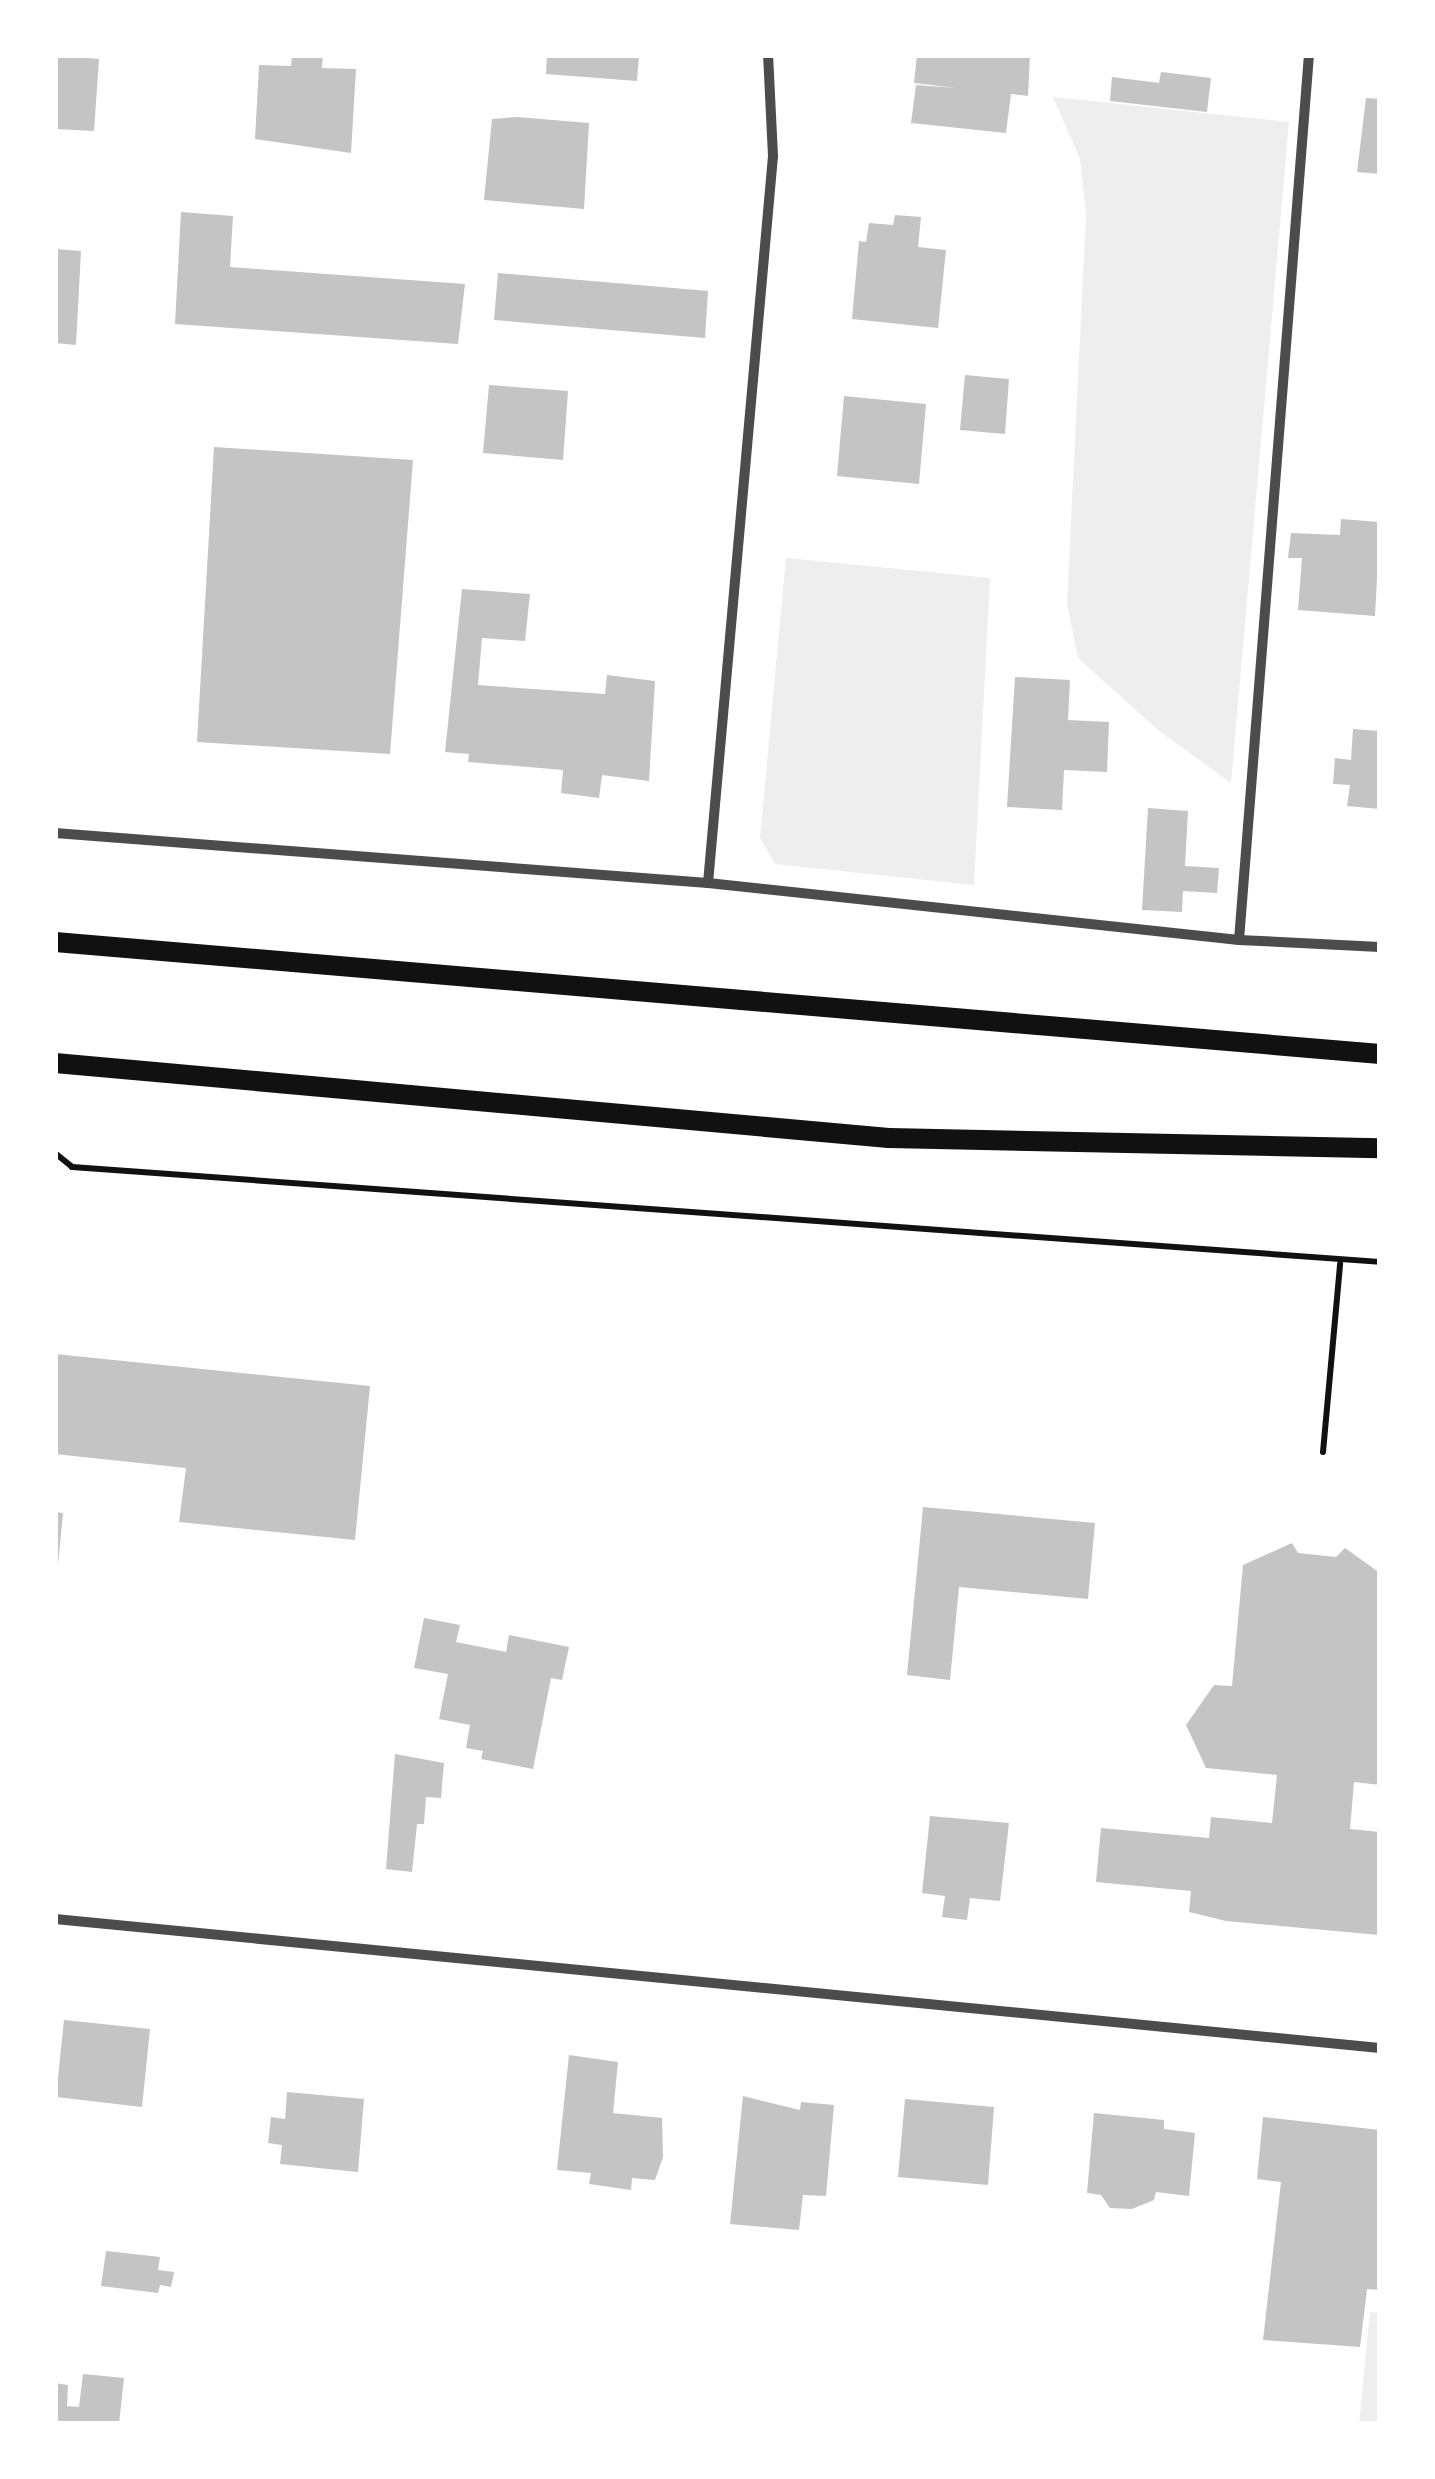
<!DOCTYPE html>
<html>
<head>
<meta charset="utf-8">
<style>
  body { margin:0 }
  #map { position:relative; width:1435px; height:2479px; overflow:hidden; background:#fff; font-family:"DejaVu Sans",sans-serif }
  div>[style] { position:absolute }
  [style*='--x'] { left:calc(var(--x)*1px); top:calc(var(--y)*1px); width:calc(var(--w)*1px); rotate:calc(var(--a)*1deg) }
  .green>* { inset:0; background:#eee }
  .building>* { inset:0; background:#c4c4c4 }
  .path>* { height:6px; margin:-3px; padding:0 3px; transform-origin:3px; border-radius:3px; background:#111 }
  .minor>* { height:10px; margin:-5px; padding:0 5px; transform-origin:5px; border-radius:5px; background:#4c4c4c }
  .secondary>* { height:20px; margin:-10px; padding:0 10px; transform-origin:10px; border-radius:10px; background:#111 }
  span { translate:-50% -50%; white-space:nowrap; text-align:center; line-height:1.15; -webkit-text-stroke:8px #fff; paint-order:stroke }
  .frame { position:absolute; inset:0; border:58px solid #fff; pointer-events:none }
</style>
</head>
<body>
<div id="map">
  <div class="green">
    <i style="clip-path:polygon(1053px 97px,1289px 122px,1231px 783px,1158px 730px,1078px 658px,1067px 604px,1086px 214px,1080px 159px)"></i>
    <i style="clip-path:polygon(786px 558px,990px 578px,974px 885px,775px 864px,760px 838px)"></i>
    <i style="clip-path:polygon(1370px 2312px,1380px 2313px,1380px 2424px,1359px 2424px)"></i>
  </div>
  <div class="building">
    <i style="clip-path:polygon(55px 55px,99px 59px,94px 131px,55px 129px)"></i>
    <i style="clip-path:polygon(292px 55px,323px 55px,322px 68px,356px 69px,351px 153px,255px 139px,259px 65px,291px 66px)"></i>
    <i style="clip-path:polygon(547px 55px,639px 55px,637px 81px,546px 74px)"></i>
    <i style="clip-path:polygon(917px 55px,1030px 55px,1028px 96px,1011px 94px,1006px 133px,911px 123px,916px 85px,956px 88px,914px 83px)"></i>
    <i style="clip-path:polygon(1161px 72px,1211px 78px,1207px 112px,1110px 101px,1112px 77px,1159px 83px)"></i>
    <i style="clip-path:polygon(1366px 98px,1380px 99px,1380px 174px,1357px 172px)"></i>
    <i style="clip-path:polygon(517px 117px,589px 123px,584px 209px,484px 200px,492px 119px)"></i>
    <i style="clip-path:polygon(181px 212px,233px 216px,230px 267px,465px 284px,458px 344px,175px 324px)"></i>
    <i style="clip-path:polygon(895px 215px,921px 217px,918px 247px,946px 250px,938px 328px,852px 319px,859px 241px,866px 242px,869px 223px,893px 225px)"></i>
    <i style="clip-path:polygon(55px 249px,81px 251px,76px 345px,55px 343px)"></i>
    <i style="clip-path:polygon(498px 273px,708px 291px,705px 338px,494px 320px)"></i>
    <i style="clip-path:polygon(965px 375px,1009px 379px,1005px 434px,960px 430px)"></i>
    <i style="clip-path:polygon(489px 385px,568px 391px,563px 460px,483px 453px)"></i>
    <i style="clip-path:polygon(844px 396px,926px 404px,919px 484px,837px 476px)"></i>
    <i style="clip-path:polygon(214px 447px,413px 460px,390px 754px,197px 742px)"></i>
    <i style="clip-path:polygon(1341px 519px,1380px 522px,1375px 616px,1298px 610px,1302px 558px,1288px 558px,1291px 533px,1340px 535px)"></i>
    <i style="clip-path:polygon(462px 589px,530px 594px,525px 641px,482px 638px,478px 685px,605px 694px,607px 675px,655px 681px,649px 781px,602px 775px,599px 798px,561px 793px,563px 770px,468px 762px,469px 754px,445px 752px)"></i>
    <i style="clip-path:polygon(1015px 677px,1070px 680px,1068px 720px,1109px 722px,1107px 772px,1064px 770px,1062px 810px,1007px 807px)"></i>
    <i style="clip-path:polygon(1353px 729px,1380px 731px,1380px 809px,1347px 806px,1350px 785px,1333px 784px,1335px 758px,1351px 760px)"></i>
    <i style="clip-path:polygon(1148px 808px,1188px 811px,1185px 866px,1219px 868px,1217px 893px,1183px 891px,1182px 912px,1142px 910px)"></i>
    <i style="clip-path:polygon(55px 1354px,370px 1386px,355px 1540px,179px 1522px,186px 1468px,55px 1454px)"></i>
    <i style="clip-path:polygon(923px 1507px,1095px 1523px,1088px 1599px,959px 1587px,950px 1680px,907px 1675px)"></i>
    <i style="clip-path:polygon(55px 1512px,63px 1513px,58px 1565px,55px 1565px)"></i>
    <i style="clip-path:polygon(1292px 1543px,1298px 1553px,1336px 1557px,1345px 1548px,1380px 1573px,1380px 1785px,1354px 1782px,1350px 1829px,1380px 1832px,1379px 1935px,1226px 1921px,1189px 1912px,1191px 1891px,1096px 1882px,1101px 1828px,1209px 1838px,1211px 1817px,1272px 1823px,1277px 1775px,1206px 1768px,1186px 1725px,1214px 1685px,1232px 1686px,1243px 1565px)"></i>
    <i style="clip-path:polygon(424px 1618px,460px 1625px,456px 1642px,506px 1652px,509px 1635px,569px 1647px,562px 1680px,551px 1678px,533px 1769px,481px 1759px,483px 1751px,466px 1748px,470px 1725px,439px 1719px,448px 1674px,414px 1668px)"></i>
    <i style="clip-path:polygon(395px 1754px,444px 1763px,441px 1798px,426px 1797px,424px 1824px,417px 1824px,412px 1872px,386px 1869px)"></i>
    <i style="clip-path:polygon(930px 1816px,1009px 1823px,1000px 1901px,970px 1898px,967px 1920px,942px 1917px,945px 1896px,922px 1893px)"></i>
    <i style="clip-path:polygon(64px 2020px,150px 2029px,142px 2107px,56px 2097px)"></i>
    <i style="clip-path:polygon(569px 2055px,618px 2062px,613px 2113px,662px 2118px,663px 2157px,655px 2180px,632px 2178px,631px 2190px,589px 2184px,591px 2173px,557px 2170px)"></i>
    <i style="clip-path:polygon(287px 2092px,364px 2099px,358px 2172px,280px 2164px,282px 2145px,268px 2143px,271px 2117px,285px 2119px)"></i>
    <i style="clip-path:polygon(743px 2096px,800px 2110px,801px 2102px,834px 2105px,826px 2196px,803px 2195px,799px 2230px,730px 2224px)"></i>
    <i style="clip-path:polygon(905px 2099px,994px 2107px,988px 2185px,898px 2177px)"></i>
    <i style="clip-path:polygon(1094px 2113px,1164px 2120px,1164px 2129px,1195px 2133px,1189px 2196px,1156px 2192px,1154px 2200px,1132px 2209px,1110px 2208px,1101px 2195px,1087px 2193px)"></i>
    <i style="clip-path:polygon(1263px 2117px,1380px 2130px,1380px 2290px,1367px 2289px,1360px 2347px,1263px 2340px,1281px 2182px,1257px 2179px)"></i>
    <i style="clip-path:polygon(106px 2251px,160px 2257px,158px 2270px,174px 2272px,171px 2287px,160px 2285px,158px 2293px,101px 2286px)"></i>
    <i style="clip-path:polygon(83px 2374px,124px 2378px,119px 2424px,55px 2424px,55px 2383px,68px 2385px,67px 2406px,79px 2407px)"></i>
  </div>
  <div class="path">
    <i style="--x:55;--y:1153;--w:22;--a:39"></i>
    <i style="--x:72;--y:1167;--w:1311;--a:4.15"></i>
    <i style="--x:1323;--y:1452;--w:189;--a:-84.8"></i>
  </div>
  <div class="minor">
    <i style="--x:55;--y:833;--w:655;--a:4.38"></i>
    <i style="--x:708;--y:883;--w:534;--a:6.13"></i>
    <i style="--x:1239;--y:940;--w:141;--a:2.8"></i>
    <i style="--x:708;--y:883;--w:730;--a:-84.89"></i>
    <i style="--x:773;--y:156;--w:101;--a:-92.8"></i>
    <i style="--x:1239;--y:940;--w:888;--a:-85.48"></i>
    <i style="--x:55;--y:1919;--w:1331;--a:5.56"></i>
  </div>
  <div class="secondary">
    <i style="--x:55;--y:942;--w:1330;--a:4.83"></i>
    <i style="--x:55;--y:1063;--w:837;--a:5.14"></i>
    <i style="--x:889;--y:1138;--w:491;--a:1.2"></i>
  </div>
  <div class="frame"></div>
</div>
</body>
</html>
